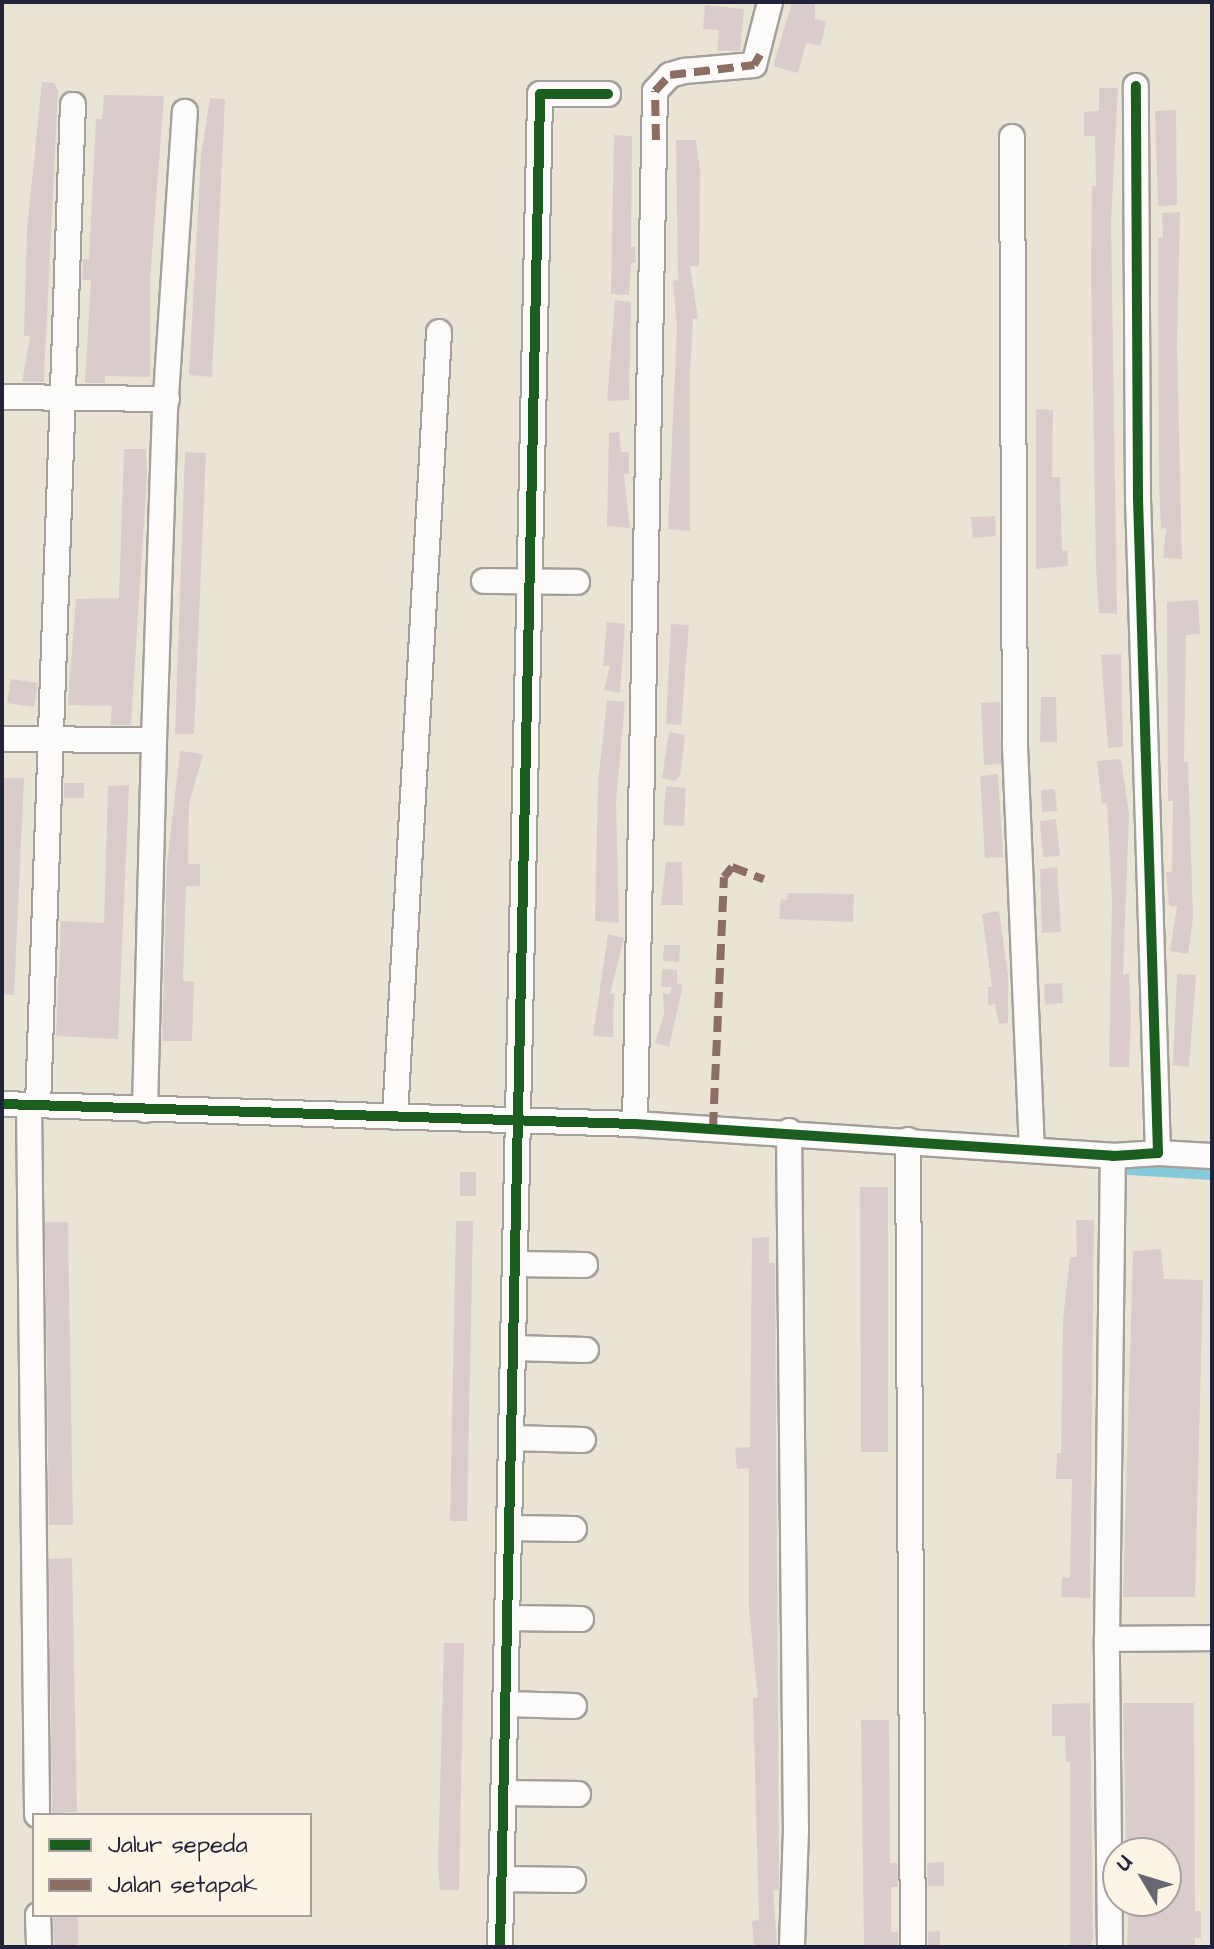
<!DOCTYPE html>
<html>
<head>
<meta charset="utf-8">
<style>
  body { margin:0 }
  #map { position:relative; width:1214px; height:1949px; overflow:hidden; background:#eae4d4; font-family:"Architects Daughter",sans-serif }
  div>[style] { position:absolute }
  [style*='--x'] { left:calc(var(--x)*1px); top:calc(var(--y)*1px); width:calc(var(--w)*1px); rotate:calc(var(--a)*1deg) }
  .canal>* { height:20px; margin:-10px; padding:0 10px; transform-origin:10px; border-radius:10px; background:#87cad9 }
  .building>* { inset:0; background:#dbcccc }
  .roads { filter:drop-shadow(2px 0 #a4a09b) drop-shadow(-2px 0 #a4a09b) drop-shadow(0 2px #a4a09b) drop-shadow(0 -2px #a4a09b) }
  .street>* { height:24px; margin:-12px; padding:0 12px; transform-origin:12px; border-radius:12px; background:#fcfbf9 }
  .quiet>* { height:8px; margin-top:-4px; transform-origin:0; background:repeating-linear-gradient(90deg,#8d6e63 0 16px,transparent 0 24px) }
  .cycleway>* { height:10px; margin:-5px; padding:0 5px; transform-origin:5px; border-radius:5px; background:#1b5e20 }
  span { translate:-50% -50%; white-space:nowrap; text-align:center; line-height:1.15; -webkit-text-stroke:8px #fcf5e5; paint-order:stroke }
  .frame { position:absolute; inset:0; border:4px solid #22223b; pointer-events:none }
  .legend { position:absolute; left:32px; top:1813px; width:280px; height:104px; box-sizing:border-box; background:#fcf5e5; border:2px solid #a5a1a1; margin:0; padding:10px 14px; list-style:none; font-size:24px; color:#22223b }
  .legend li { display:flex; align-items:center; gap:16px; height:40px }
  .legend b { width:40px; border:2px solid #a5a1a1 }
  .north { position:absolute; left:1102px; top:1837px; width:80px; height:80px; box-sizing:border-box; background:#fcf5e5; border:2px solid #a5a1a1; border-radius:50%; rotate:308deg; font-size:22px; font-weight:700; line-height:32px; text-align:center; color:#22223b }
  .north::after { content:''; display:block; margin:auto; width:28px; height:36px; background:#686671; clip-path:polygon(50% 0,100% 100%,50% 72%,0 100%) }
</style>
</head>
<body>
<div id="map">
  <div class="canal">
    <i style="--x:1129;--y:1165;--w:83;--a:3.4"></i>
  </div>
  <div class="building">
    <i style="clip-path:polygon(792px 2px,815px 2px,815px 19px,826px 21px,821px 46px,806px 43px,798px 73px,773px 66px)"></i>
    <i style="clip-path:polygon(705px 5px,744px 9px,740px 51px,717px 51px,719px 30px,703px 29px)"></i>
    <i style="clip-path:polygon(42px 82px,54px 83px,58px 90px,44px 377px,44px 382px,22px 382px,30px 336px,24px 336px,27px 229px)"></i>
    <i style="clip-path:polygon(1099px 88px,1118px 88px,1111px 220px,1117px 614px,1099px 613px,1096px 569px,1091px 274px,1092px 186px,1096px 186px,1095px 136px,1084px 136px,1084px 112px,1099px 111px)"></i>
    <i style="clip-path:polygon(104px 95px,164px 96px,150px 280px,150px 377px,105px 376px,105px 383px,85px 383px,91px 280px,82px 280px,83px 259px,89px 259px,96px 119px,102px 119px)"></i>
    <i style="clip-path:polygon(210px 98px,225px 99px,212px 377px,189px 375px,201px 156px)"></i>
    <i style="clip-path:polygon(1176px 110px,1177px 205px,1158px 206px,1155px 111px)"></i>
    <i style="clip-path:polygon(614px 135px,632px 136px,631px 247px,635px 247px,636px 262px,631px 263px,629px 295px,611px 294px)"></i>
    <i style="clip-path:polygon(676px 140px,696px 140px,700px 171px,699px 266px,690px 266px,698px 319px,693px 319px,690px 374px,690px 531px,668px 529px,677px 328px,673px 281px,678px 280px)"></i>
    <i style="clip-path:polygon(1180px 212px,1177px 345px,1182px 559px,1163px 558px,1166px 528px,1161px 529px,1159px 484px,1158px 238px,1163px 238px,1162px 213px)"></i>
    <i style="clip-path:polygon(615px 300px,631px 302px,629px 400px,607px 401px)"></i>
    <i style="clip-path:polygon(1036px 409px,1053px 410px,1052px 477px,1060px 477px,1062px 551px,1067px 550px,1068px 566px,1036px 569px)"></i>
    <i style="clip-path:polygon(619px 432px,621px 452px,629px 452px,629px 474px,624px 474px,630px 528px,607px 526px,609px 433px)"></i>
    <i style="clip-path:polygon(124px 449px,146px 449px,147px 475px,131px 725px,110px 725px,112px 706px,68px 705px,69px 688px,76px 599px,119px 598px)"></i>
    <i style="clip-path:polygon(185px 452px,206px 453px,194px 734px,175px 734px)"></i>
    <i style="clip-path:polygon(995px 516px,996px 536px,973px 538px,971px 517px)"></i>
    <i style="clip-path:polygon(1198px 600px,1200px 634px,1186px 635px,1184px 762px,1188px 762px,1193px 918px,1188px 954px,1170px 951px,1177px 906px,1169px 906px,1166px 872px,1172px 872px,1173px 801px,1168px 801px,1167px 602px)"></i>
    <i style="clip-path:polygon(607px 622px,625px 624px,620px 693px,604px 690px,610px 666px,603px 666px)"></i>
    <i style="clip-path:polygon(671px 624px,689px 625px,681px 725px,666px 724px)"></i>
    <i style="clip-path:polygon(1121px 654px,1123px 747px,1108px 748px,1101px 655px)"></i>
    <i style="clip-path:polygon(11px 679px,38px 683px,34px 707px,7px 703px)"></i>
    <i style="clip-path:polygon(1041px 697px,1056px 697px,1057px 742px,1040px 742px)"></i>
    <i style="clip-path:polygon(607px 700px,625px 702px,616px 802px,619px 923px,595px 921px,598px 782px)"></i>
    <i style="clip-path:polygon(1000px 702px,1001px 764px,984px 765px,981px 703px)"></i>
    <i style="clip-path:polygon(669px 732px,685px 735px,680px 776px,674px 781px,662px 778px)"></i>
    <i style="clip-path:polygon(180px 751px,203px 754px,189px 804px,188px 864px,200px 864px,200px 886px,186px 886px,183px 981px,194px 982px,192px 1041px,162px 1041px,167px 864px)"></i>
    <i style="clip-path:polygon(1121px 759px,1129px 814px,1123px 974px,1129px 974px,1131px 1015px,1129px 1067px,1109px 1067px,1112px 900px,1107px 803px,1102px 804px,1097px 761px)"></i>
    <i style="clip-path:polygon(998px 774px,1003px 857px,985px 858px,980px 776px)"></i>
    <i style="clip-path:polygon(2px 778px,24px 778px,14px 995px,2px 994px)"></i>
    <i style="clip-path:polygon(64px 783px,84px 783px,84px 798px,64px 798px)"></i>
    <i style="clip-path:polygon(129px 785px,118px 1039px,56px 1036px,61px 921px,104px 923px,108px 786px)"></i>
    <i style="clip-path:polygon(666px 786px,686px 788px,684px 826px,663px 825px)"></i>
    <i style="clip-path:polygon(1055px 789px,1057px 811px,1042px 812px,1041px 790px)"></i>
    <i style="clip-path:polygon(1056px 819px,1060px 856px,1043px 857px,1040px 821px)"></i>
    <i style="clip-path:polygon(666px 862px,682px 862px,683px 905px,661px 905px)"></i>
    <i style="clip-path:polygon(1057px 867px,1061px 932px,1042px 933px,1040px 869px)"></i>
    <i style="clip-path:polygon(788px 893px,854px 894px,853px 922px,779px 919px,781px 899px,787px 900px)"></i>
    <i style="clip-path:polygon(999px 911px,1008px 975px,1008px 1023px,999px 1024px,995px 1004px,988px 1005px,988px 987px,992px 987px,982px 914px)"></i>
    <i style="clip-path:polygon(608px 934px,624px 938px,610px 994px,614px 994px,613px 1037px,593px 1036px)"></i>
    <i style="clip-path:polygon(664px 945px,680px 945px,679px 962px,663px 961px)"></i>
    <i style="clip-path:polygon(662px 969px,677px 970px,677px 983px,683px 985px,669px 1047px,655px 1043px,664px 1014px,663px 993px,670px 994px,672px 987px,661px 987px)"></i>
    <i style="clip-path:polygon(1177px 974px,1196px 975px,1189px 1067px,1173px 1065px)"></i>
    <i style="clip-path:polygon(1062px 983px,1063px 1003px,1045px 1005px,1044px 984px)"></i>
    <i style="clip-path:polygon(460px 1172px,476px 1172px,476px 1196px,460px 1196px)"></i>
    <i style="clip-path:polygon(860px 1187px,888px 1187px,888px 1452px,861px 1452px)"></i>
    <i style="clip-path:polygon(1076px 1220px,1094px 1220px,1090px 1598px,1061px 1597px,1062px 1577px,1070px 1578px,1072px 1479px,1056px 1479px,1057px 1453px,1061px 1453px,1063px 1320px,1070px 1257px,1077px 1257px)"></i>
    <i style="clip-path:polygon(456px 1221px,473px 1221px,467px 1521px,450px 1521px)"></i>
    <i style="clip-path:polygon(45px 1222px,68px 1222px,73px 1525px,49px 1525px)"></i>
    <i style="clip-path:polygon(769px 1237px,769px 1263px,775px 1263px,779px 1878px,779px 1890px,773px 1890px,777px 1947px,754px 1947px,752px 1921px,759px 1920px,753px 1698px,758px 1698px,749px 1610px,749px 1468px,737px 1469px,735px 1448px,750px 1447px,752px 1238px)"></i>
    <i style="clip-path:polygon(1161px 1249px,1164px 1279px,1203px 1280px,1195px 1597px,1123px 1597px,1133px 1251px)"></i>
    <i style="clip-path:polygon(72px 1558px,77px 1812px,52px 1813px,49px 1559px)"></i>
    <i style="clip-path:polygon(444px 1643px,464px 1643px,459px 1890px,440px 1890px,438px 1866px)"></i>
    <i style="clip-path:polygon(1090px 1703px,1093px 1939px,1090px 1947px,1070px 1947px,1070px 1762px,1066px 1762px,1065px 1736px,1052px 1736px,1052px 1704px)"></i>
    <i style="clip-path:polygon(1123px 1703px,1194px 1703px,1195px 1911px,1201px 1911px,1201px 1938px,1195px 1938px,1195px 1947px,1127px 1947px,1129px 1901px,1166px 1901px,1166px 1853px,1162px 1844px,1126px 1845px)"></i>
    <i style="clip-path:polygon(861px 1720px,889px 1720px,890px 1863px,897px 1863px,898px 1887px,891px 1887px,891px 1932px,898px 1932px,898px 1947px,864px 1947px)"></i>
    <i style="clip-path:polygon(944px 1862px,944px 1886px,928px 1886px,927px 1863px)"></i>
    <i style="clip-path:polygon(53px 1915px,78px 1915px,78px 1947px,54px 1947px)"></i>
    <i style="clip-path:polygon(940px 1931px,940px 1947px,928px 1947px,928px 1932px)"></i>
  </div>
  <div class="roads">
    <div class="street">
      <i style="--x:1012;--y:137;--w:609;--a:89.72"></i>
      <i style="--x:1015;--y:746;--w:401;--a:87.6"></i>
      <i style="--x:2;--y:397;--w:165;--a:0.7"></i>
      <i style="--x:484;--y:581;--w:93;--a:0.6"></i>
      <i style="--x:2;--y:739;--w:152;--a:0.4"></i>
      <i style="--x:154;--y:740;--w:329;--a:-88.1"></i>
      <i style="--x:165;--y:411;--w:300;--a:-86.2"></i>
      <i style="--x:2;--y:1104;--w:633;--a:1.81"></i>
      <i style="--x:635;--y:1124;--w:479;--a:3.8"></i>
      <i style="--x:1113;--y:1156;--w:45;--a:-3.8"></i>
      <i style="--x:1158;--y:1153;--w:654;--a:-91.75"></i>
      <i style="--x:1138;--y:499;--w:413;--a:-90.3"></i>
      <i style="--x:29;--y:1105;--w:710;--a:89.35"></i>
      <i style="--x:38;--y:1105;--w:1001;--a:-88"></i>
      <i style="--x:145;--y:1110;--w:370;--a:-88.6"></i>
      <i style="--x:395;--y:1117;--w:786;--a:-86.79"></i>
      <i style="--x:635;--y:1124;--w:1033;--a:-88.89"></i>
      <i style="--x:655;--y:91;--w:22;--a:-47"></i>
      <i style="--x:670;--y:75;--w:15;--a:-16"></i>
      <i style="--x:684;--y:71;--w:70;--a:-4.9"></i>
      <i style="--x:754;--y:65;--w:65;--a:-75.7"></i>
      <i style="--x:789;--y:1131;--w:699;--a:89.43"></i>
      <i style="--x:796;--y:1830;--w:117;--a:92"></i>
      <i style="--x:908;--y:1140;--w:807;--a:89.65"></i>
      <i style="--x:1158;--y:1153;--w:54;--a:3.2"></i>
      <i style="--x:515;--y:1264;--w:70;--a:0.8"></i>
      <i style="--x:513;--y:1348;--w:73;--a:1.6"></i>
      <i style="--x:511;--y:1438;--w:72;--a:1.6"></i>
      <i style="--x:509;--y:1528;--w:65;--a:0.9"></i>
      <i style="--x:507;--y:1618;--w:74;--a:0.8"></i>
      <i style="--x:1107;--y:1639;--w:105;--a:-0.5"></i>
      <i style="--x:505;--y:1704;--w:69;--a:1.7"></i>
      <i style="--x:503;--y:1793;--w:75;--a:0.8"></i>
      <i style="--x:501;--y:1879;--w:72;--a:0.8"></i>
      <i style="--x:38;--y:1915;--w:32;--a:88"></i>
      <i style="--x:500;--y:1947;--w:1853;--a:-88.76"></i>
      <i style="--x:540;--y:94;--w:68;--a:0"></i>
      <i style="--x:1110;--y:1947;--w:308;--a:-90.6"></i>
      <i style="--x:1107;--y:1639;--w:483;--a:-89.3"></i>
    </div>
  </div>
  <div class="quiet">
    <i style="--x:656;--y:140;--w:49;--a:-91.2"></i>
    <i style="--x:655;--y:91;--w:22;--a:-47"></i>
    <i style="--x:670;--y:75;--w:85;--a:-6.8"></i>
    <i style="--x:754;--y:65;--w:12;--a:-59"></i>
    <i style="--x:713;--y:1128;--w:251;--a:-87.5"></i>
    <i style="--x:724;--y:877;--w:13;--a:-51"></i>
    <i style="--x:732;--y:867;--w:34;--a:21"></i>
  </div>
  <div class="cycleway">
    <i style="--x:2;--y:1104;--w:633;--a:1.81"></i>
    <i style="--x:635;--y:1124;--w:479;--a:3.8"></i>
    <i style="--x:1113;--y:1156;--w:45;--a:-3.8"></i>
    <i style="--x:1158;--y:1153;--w:654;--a:-91.75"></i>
    <i style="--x:1138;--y:499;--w:413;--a:-90.3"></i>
    <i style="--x:500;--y:1947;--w:1853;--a:-88.76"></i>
    <i style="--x:540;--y:94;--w:68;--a:0"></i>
  </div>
  <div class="frame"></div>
  <ul class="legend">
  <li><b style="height:10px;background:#1b5e20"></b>Jalur sepeda</li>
  <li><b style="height:10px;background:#8d6e63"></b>Jalan setapak</li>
  </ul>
  <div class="north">U</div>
</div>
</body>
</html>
